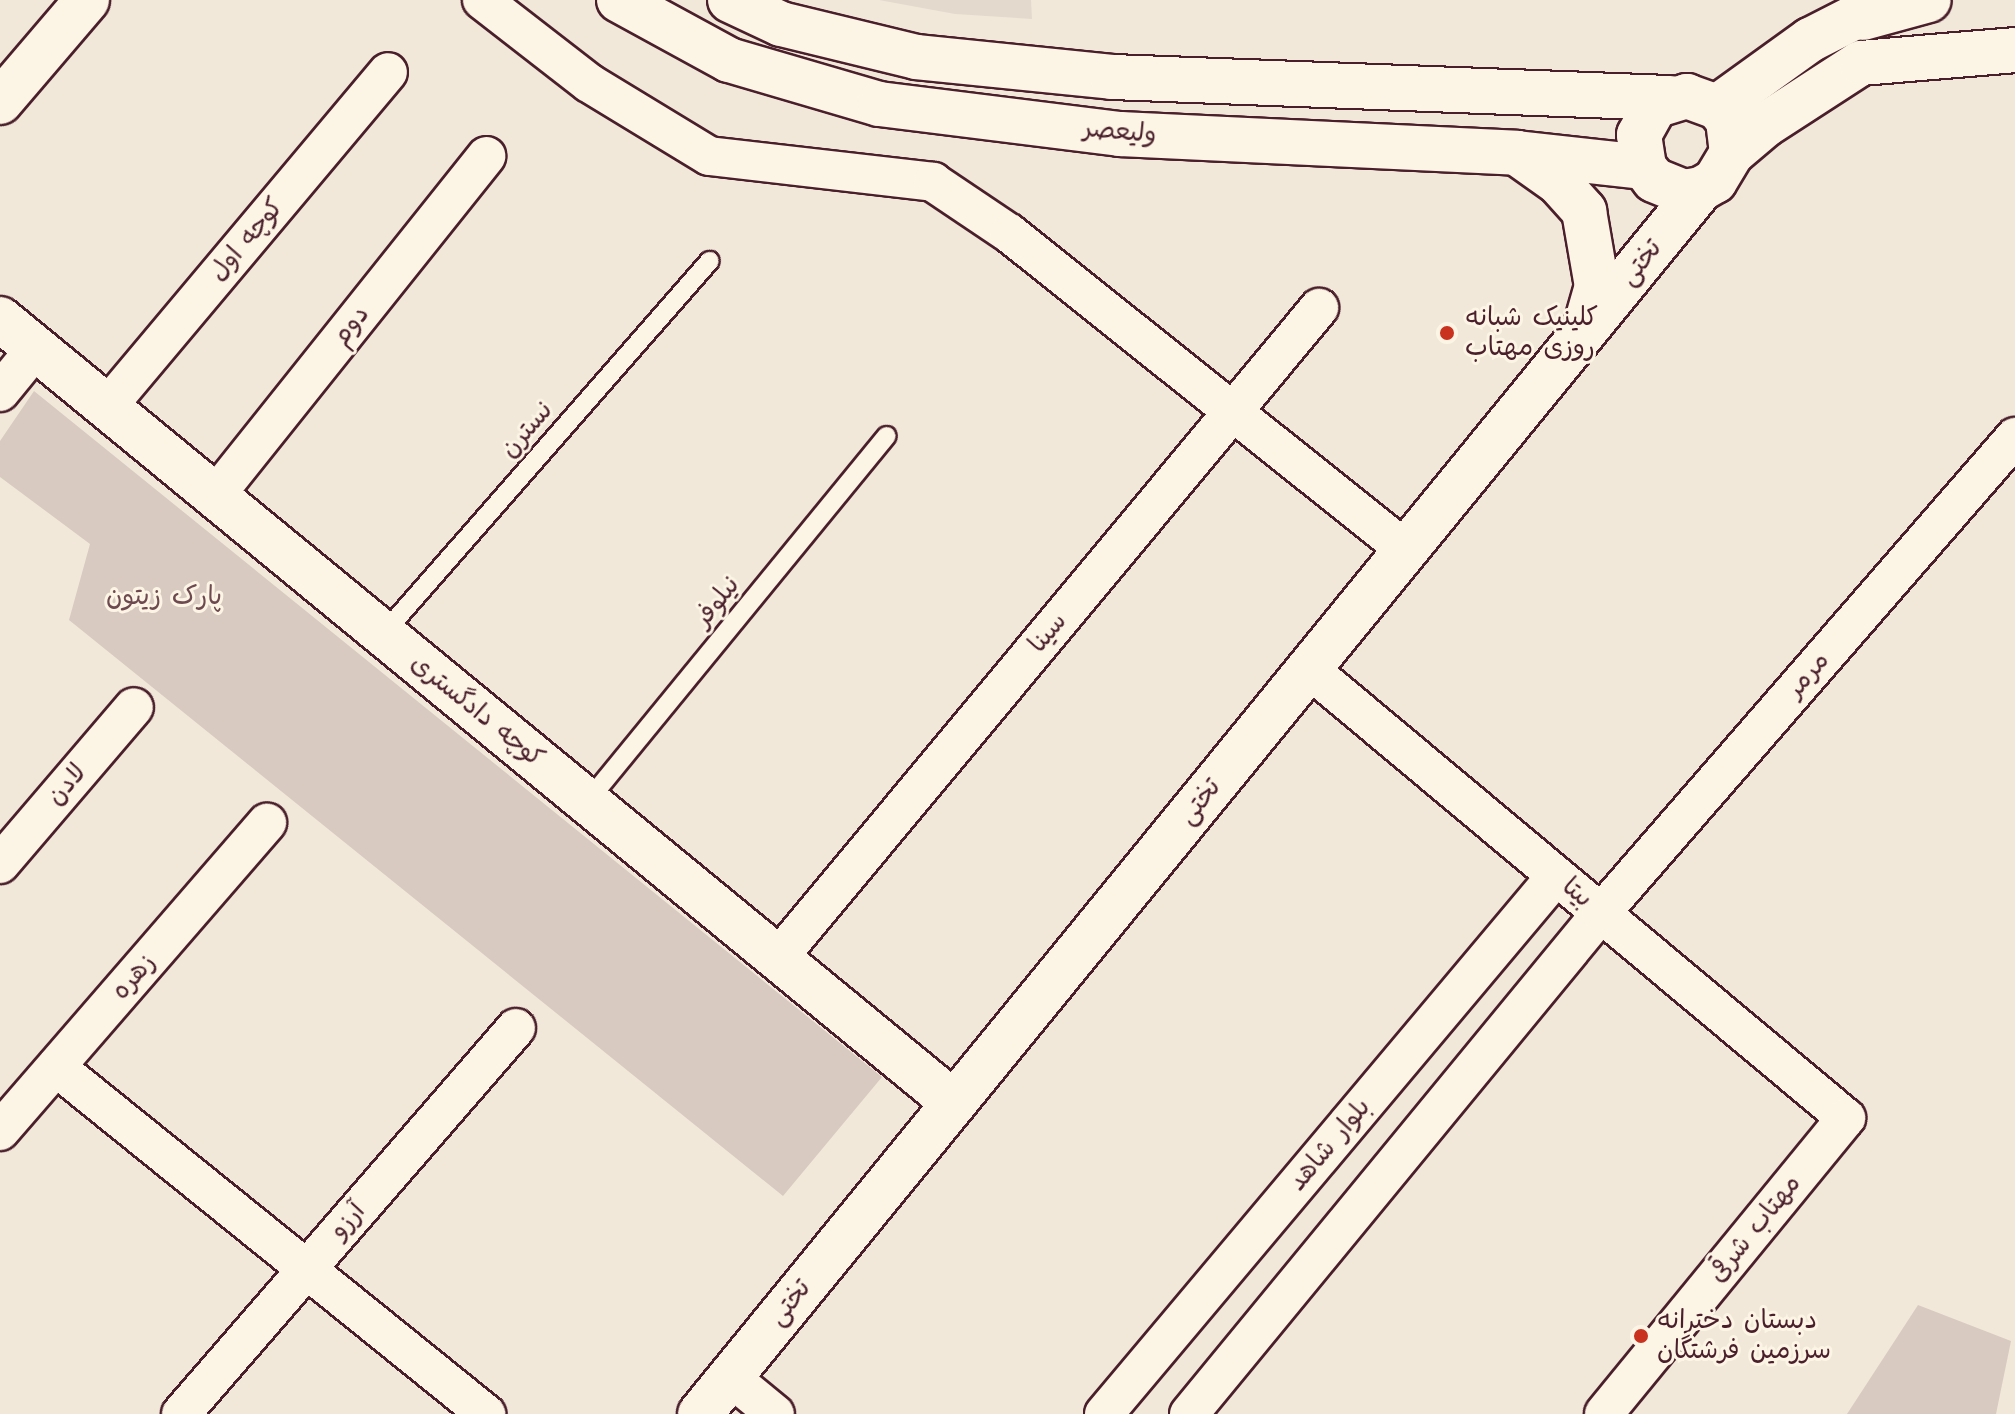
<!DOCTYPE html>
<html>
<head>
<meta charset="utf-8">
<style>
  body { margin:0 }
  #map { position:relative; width:2015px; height:1414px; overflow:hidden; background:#f1e8da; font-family:"Architects Daughter","Playpen Sans Arabic",sans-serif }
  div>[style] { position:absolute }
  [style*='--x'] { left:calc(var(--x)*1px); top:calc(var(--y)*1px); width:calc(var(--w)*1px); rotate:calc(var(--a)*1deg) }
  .built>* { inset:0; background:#e4d9cd }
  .green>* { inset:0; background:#d8cac0 }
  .roads { filter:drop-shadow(2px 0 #4a1f2b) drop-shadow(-2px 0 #4a1f2b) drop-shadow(0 2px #4a1f2b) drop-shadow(0 -2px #4a1f2b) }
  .lane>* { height:18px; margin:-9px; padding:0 9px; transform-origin:9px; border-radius:9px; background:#fcf5e5 }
  .street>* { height:38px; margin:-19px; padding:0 19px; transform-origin:19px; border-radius:19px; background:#fcf5e5 }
  .secondary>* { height:44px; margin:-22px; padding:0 22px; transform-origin:22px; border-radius:22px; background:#fcf5e5 }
  .primary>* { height:44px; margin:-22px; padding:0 22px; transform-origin:22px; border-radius:22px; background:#fcf5e5 }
  .dots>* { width:22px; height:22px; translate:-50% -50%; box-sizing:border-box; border:4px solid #fcf5e5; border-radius:50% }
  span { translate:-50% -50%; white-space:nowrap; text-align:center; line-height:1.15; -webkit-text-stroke:6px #fcf5e5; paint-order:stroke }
  .street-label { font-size:26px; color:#4a1f2b }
  .poi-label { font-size:26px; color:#4a1f2b }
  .left { translate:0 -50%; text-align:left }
  .park-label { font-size:26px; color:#6e4a50 }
</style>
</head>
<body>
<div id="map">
  <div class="built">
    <i style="clip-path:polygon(879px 0,1031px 0,1032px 19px,955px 14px)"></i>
  </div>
  <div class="green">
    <i style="clip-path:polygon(34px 391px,882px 1077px,783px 1196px,69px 620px,90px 544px,0 477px,0 441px)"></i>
    <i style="clip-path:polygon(1918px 1305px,2011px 1341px,1996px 1414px,1847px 1414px)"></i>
  </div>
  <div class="roads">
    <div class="lane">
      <i style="--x:383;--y:634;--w:496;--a:-48.8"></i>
      <i style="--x:587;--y:802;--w:473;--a:-50.7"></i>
    </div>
    <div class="street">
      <i style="--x:482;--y:0;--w:135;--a:37.8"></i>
      <i style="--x:589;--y:83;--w:140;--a:31.3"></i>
      <i style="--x:709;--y:156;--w:226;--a:6.6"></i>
      <i style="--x:933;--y:182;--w:92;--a:33.9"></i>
      <i style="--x:1009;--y:233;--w:508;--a:38.61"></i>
      <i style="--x:0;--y:392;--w:57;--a:-50.7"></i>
      <i style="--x:107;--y:407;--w:437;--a:-50"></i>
      <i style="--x:215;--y:496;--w:435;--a:-51.4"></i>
      <i style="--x:1309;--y:669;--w:700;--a:39.9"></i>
      <i style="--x:1846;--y:1118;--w:382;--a:129.3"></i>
      <i style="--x:0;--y:864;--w:206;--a:-49.5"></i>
      <i style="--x:778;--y:958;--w:846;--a:-50.23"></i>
      <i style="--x:56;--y:1067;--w:553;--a:38.9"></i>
      <i style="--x:0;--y:1131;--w:408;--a:-49.1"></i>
      <i style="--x:730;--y:1377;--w:58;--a:39.4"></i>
      <i style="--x:181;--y:1414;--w:511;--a:-49.05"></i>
      <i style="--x:1104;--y:1414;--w:703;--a:-49.96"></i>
      <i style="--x:1189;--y:1414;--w:649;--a:-50.57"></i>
      <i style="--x:1601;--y:913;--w:631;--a:-48.98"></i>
    </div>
    <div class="secondary">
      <i style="--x:0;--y:102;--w:134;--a:-49.5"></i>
      <i style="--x:1517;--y:153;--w:52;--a:35.5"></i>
      <i style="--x:1559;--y:183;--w:38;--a:48"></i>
      <i style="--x:1584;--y:211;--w:76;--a:80.2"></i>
      <i style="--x:1597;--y:286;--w:44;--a:105.9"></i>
      <i style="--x:0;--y:319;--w:1235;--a:39.41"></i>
      <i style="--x:700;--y:1414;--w:1582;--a:-50.75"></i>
    </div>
    <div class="primary">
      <i style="--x:619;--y:0;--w:125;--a:28.6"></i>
      <i style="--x:729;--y:60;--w:156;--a:16.3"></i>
      <i style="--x:879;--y:104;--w:243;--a:7.1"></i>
      <i style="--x:1120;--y:134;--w:397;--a:2.7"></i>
      <i style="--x:1517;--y:153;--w:128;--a:6.3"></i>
      <i style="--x:730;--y:0;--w:56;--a:25.2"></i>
      <i style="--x:781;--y:24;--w:139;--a:13.7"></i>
      <i style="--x:916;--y:57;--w:197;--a:5.8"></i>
      <i style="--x:1112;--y:77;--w:558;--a:2.16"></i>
      <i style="--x:1863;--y:18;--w:68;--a:-15.3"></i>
      <i style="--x:1717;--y:107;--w:115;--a:-35.8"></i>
      <i style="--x:1810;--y:40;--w:89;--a:-26.9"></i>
      <i style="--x:1732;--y:153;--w:33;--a:-97"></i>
      <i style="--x:1728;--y:120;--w:17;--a:-130"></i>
      <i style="--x:1717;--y:107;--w:32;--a:-160"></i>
      <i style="--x:1687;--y:96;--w:34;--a:163"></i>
      <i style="--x:1655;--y:106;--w:33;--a:119"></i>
      <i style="--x:1639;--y:135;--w:32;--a:81"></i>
      <i style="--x:1644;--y:167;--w:16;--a:52"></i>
      <i style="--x:1654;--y:180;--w:32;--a:22"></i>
      <i style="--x:1684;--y:192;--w:17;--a:-10"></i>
      <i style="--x:1701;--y:189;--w:16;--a:-30"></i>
      <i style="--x:1715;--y:181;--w:33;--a:-59"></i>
      <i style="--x:1732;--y:153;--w:43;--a:-40.3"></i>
      <i style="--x:1765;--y:125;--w:114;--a:-32.9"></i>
      <i style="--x:1861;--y:63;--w:155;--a:-4.8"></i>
    </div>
  </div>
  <div class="dots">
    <i style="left:1447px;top:333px;background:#c8321e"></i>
    <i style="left:1641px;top:1336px;background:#c8321e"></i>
  </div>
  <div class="street-label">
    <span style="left:1120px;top:132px;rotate:5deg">ولیعصر</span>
    <span style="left:247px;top:240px;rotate:-50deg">کوچه اول</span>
    <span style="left:1641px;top:263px;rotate:-51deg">تختى</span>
    <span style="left:351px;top:326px;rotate:-51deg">دوم</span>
    <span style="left:527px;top:430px;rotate:-49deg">نسترن</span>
    <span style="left:717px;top:602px;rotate:-51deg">نیلوفر</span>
    <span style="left:1048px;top:633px;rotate:-50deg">سینا</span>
    <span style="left:1808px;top:675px;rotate:-49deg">مرمر</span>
    <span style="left:477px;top:711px;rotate:39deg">کوچه دادگستری</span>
    <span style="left:67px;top:785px;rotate:-49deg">لادن</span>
    <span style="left:1200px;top:802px;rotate:-51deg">تختى</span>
    <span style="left:1577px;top:893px;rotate:40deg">بیتا</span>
    <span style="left:134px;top:977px;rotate:-49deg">زهره</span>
    <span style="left:1330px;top:1145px;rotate:-50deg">بلوار شاهد</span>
    <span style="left:348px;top:1221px;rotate:-49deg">آرزو</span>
    <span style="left:1755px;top:1229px;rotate:-51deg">مهتاب شرقی</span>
    <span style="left:790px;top:1303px;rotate:-51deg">تختى</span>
  </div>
  <div class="poi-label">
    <span class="left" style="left:1465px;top:333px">کلینیک شبانه<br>روزی مهتاب</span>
    <span class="left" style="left:1657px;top:1336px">دبستان دخترانه<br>سرزمین فرشتگان</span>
  </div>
  <div class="park-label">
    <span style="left:164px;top:597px">پارک زیتون</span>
  </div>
</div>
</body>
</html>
